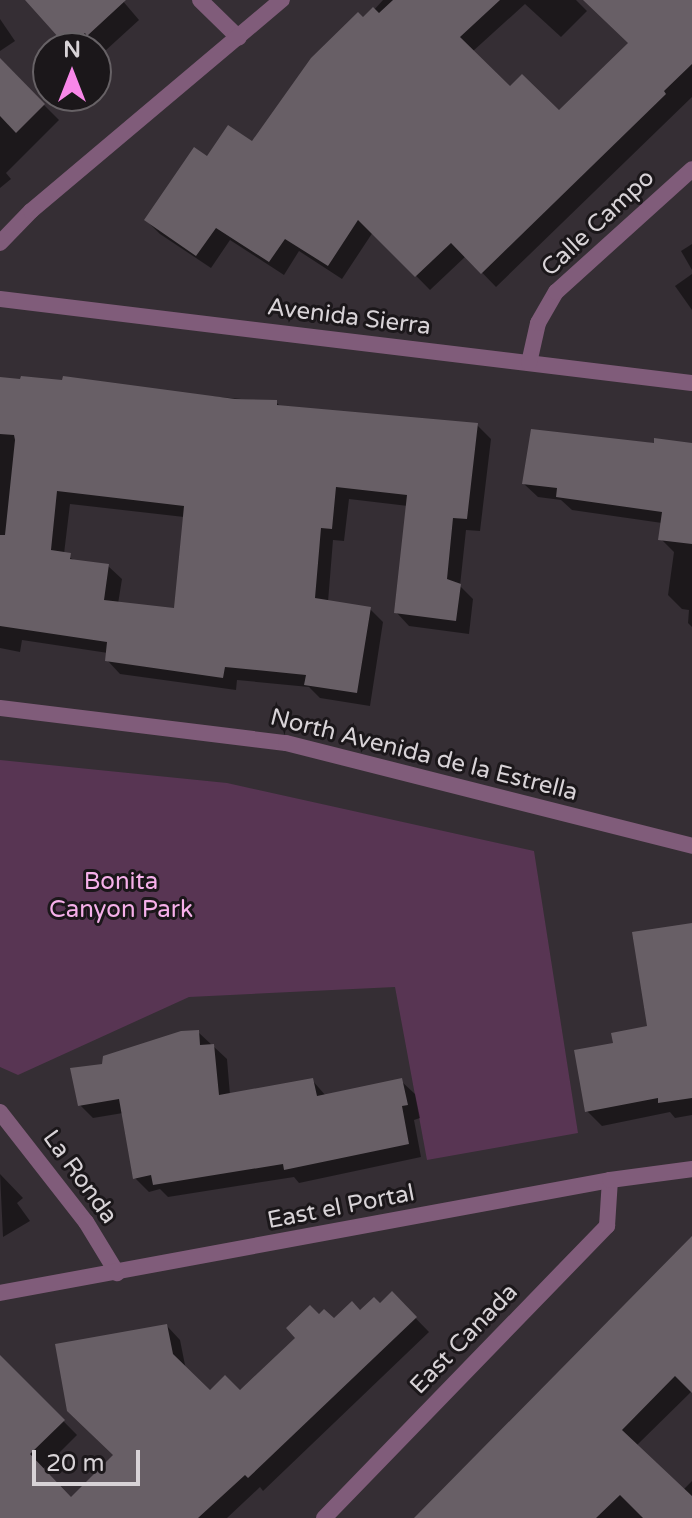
<!DOCTYPE html>
<html>
<head>
<meta charset="utf-8">
<style>
  body { margin:0 }
  #map { position:relative; width:692px; height:1518px; overflow:hidden; background:#352e34; font-family:"Varela Round",sans-serif }
  div>[style] { position:absolute }
  [style*='--x'] { left:calc(var(--x)*1px); top:calc(var(--y)*1px); width:calc(var(--w)*1px); rotate:calc(var(--a)*1deg) }
  .green>* { inset:0; background:#583553 }
  .shadow>* { inset:0; background:#0007 }
  .building>* { inset:0; background:#685f66 }
  .minor>* { height:16px; margin:-8px; padding:0 8px; transform-origin:8px; border-radius:8px; background:#805c7a }
  .tertiary>* { height:16px; margin:-8px; padding:0 8px; transform-origin:8px; border-radius:8px; background:#805c7a }
  span { translate:-50% -50%; white-space:nowrap; text-align:center; line-height:1.15; -webkit-text-stroke:6px #1b171a; paint-order:stroke }
  .street-label { font-size:24px; color:#d8d3d7 }
  .park-label { font-size:24px; color:#f6b0ea }
  .north { position:absolute; left:32px; top:32px; width:80px; height:80px; box-sizing:border-box; background:#1b171a; border:2px solid #676266; border-radius:50%; rotate:0deg; font-size:22px; font-weight:700; line-height:32px; text-align:center; color:#d8d3d7 }
  .north::after { content:''; display:block; margin:auto; width:28px; height:36px; background:#f987e9; clip-path:polygon(50% 0,100% 100%,50% 72%,0 100%) }
  .scale { position:absolute; left:32px; top:1450px; width:108px; height:36px; box-sizing:border-box; border:4px solid #d8d3d7; border-top:0; padding-left:10px; font-size:24px; line-height:28px; white-space:nowrap; color:#d8d3d7; -webkit-text-stroke:6px #1b171a; paint-order:stroke }
</style>
</head>
<body>
<div id="map">
  <div class="green">
    <i style="clip-path:polygon(0 760px,227px 783px,534px 851px,578px 1133px,427px 1160px,395px 987px,189px 997px,18px 1075px,0 1067px)"></i>
  </div>
  <div class="shadow">
    <i style="clip-path:polygon(49px 0,122px 0,139px 20px,105px 51px,102px 48px,96px 54px,96px 48px,71px 48px,37px 10px)"></i>
    <i style="clip-path:polygon(383px 0,576px 0,587px 11px,561px 37px,525px 4px,472px 52px,510px 88px,559px 113px,631px 44px,597px 0,692px 0,692px 97px,496px 287px,466px 256px,430px 290px,373px 232px,342px 279px,299px 251px,284px 275px,230px 240px,211px 268px,160px 234px,146px 220px,208px 158px,252px 144px)"></i>
    <i style="clip-path:polygon(0 19px,15px 41px,0 51px)"></i>
    <i style="clip-path:polygon(0 61px,59px 120px,6px 173px,11px 179px,0 188px)"></i>
    <i style="clip-path:polygon(692px 244px,692px 270px,681px 251px)"></i>
    <i style="clip-path:polygon(692px 274px,692px 310px,675px 286px)"></i>
    <i style="clip-path:polygon(evenodd,0 378px,276px 402px,282px 408px,477px 425px,491px 439px,480px 531px,466px 530px,460px 586px,473px 599px,469px 634px,409px 626px,396px 612px,408px 506px,349px 499px,344px 541px,333px 540px,328px 602px,370px 609px,383px 622px,370px 706px,320px 698px,309px 687px,237px 680px,236px 690px,120px 674px,107px 660px,108px 653px,22px 640px,20px 652px,0 648px,0 378px,70px 504px,184px 517px,176px 610px,118px 604px,122px 579px,108px 566px,77px 562px,64px 554px,70px 504px)"></i>
    <i style="clip-path:polygon(532px 432px,692px 447px,692px 627px,688px 623px,689px 610px,682px 609px,668px 595px,674px 552px,661px 539px,662px 523px,572px 510px,561px 500px,538px 497px,524px 484px)"></i>
    <i style="clip-path:polygon(692px 925px,692px 1115px,675px 1118px,670px 1112px,602px 1126px,587px 1111px,615px 1045px,649px 1028px)"></i>
    <i style="clip-path:polygon(198px 1032px,227px 1059px,230px 1095px,312px 1080px,326px 1096px,401px 1081px,415px 1094px,420px 1118px,414px 1120px,421px 1157px,299px 1183px,294px 1177px,168px 1197px,160px 1189px,149px 1192px,135px 1178px,123px 1113px,93px 1118px,80px 1105px,104px 1065px)"></i>
    <i style="clip-path:polygon(0 1174px,23px 1198px,17px 1203px,30px 1221px,3px 1237px)"></i>
    <i style="clip-path:polygon(691px 1239px,692px 1391px,636px 1446px,683px 1490px,692px 1481px,692px 1518px,417px 1518px)"></i>
    <i style="clip-path:polygon(392px 1294px,429px 1332px,263px 1491px,260px 1487px,227px 1518px,0 1518px,0 1371px,7px 1364px,77px 1435px,43px 1469px,71px 1499px,116px 1455px,167px 1326px,180px 1340px,186px 1370px,210px 1393px,240px 1392px,319px 1317px,334px 1321px,380px 1305px)"></i>
  </div>
  <div class="building">
    <i style="clip-path:polygon(25px 0,126px 0,87px 36px,85px 33px,68px 48px)"></i>
    <i style="clip-path:polygon(393px 0,500px 0,460px 37px,510px 86px,522px 74px,559px 110px,628px 43px,583px 0,692px 0,692px 64px,664px 91px,666px 94px,481px 274px,451px 243px,415px 277px,358px 220px,328px 266px,285px 239px,269px 262px,216px 228px,196px 256px,144px 220px,194px 147px,207px 156px,228px 125px,252px 141px,311px 58px,358px 12px,363px 17px,373px 7px,379px 13px)"></i>
    <i style="clip-path:polygon(0 58px,45px 104px,16px 133px,0 116px)"></i>
    <i style="clip-path:polygon(evenodd,21px 376px,62px 380px,63px 376px,235px 399px,277px 400px,277px 405px,478px 423px,467px 519px,453px 518px,447px 579px,461px 584px,456px 621px,394px 613px,407px 495px,336px 487px,332px 529px,321px 528px,315px 598px,371px 607px,357px 693px,304px 685px,306px 675px,225px 667px,223px 678px,105px 661px,107px 642px,0 626px,0 535px,5px 535px,15px 440px,14px 435px,0 434px,0 377px,20px 379px,21px 376px,57px 491px,184px 506px,174px 608px,104px 600px,109px 564px,70px 559px,71px 553px,51px 550px,57px 491px)"></i>
    <i style="clip-path:polygon(531px 429px,654px 443px,654px 438px,692px 443px,692px 544px,658px 540px,662px 512px,556px 497px,557px 488px,522px 484px)"></i>
    <i style="clip-path:polygon(692px 923px,692px 1098px,658px 1103px,658px 1098px,585px 1112px,574px 1050px,613px 1043px,611px 1033px,647px 1026px,632px 932px)"></i>
    <i style="clip-path:polygon(199px 1030px,200px 1045px,214px 1044px,219px 1095px,313px 1078px,317px 1096px,402px 1078px,408px 1105px,402px 1106px,409px 1144px,284px 1170px,283px 1164px,153px 1185px,151px 1175px,133px 1179px,119px 1099px,78px 1106px,70px 1068px,102px 1064px,103px 1056px,181px 1031px)"></i>
    <i style="clip-path:polygon(692px 1236px,692px 1393px,675px 1376px,622px 1430px,692px 1496px,692px 1518px,643px 1518px,620px 1495px,596px 1518px,414px 1518px)"></i>
    <i style="clip-path:polygon(392px 1291px,417px 1317px,248px 1478px,245px 1475px,198px 1518px,0 1518px,0 1355px,65px 1420px,30px 1454px,71px 1497px,113px 1455px,67px 1411px,55px 1344px,167px 1324px,173px 1354px,210px 1390px,225px 1375px,240px 1390px,295px 1338px,286px 1328px,310px 1305px,319px 1314px,324px 1309px,334px 1318px,352px 1301px,360px 1310px,374px 1297px,380px 1303px)"></i>
  </div>
  <div class="minor">
    <i style="--x:200;--y:0;--w:54;--a:44.3"></i>
    <i style="--x:0;--y:243;--w:45;--a:-45.9"></i>
    <i style="--x:31;--y:211;--w:328;--a:-40.1"></i>
    <i style="--x:0;--y:299;--w:697;--a:6.92"></i>
    <i style="--x:529;--y:363;--w:41;--a:-77.3"></i>
    <i style="--x:538;--y:323;--w:36;--a:-60"></i>
    <i style="--x:556;--y:292;--w:183;--a:-42.1"></i>
    <i style="--x:0;--y:1112;--w:140;--a:52"></i>
    <i style="--x:86;--y:1222;--w:60;--a:58.7"></i>
    <i style="--x:324;--y:1518;--w:407;--a:-45.9"></i>
    <i style="--x:607;--y:1226;--w:46;--a:-86.3"></i>
  </div>
  <div class="tertiary">
    <i style="--x:0;--y:708;--w:288;--a:7"></i>
    <i style="--x:286;--y:743;--w:419;--a:14.2"></i>
    <i style="--x:0;--y:1293;--w:620;--a:-10.49"></i>
    <i style="--x:610;--y:1180;--w:83;--a:-7.6"></i>
  </div>
  <div class="street-label">
    <span style="left:598px;top:223px;rotate:-43deg">Calle Campo</span>
    <span style="left:349px;top:317px;rotate:7deg">Avenida Sierra</span>
    <span style="left:424px;top:755px;rotate:14deg">North Avenida de la Estrella</span>
    <span style="left:80px;top:1177px;rotate:54deg">La Ronda</span>
    <span style="left:341px;top:1207px;rotate:-11deg">East el Portal</span>
    <span style="left:464px;top:1339px;rotate:-46deg">East Canada</span>
  </div>
  <div class="park-label">
    <span style="left:121px;top:896px">Bonita<br>Canyon Park</span>
  </div>
  <div class="north">N</div>
  <div class="scale">20 m</div>
</div>
</body>
</html>
